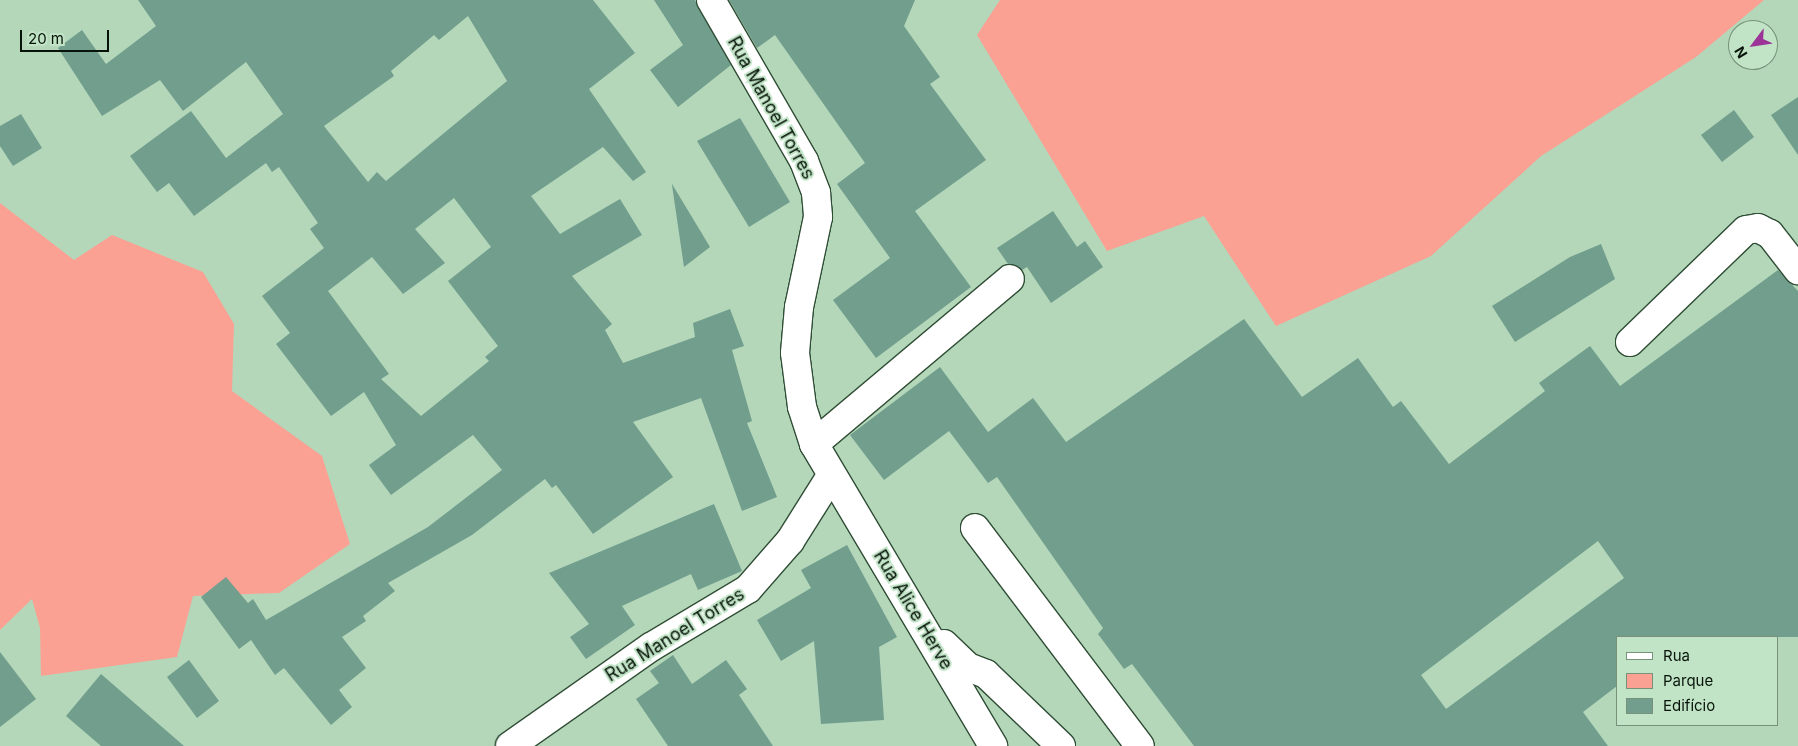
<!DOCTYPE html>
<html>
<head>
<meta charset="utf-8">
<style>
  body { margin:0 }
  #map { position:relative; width:1798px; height:746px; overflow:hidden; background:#b4d7b9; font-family:Inter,sans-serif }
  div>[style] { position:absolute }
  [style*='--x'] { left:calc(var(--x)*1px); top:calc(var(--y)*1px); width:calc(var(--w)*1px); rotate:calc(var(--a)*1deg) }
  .green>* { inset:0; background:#faa193 }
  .building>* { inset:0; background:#719e8d }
  .roads { filter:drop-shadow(1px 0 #304e36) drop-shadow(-1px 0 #304e36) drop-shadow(0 1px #304e36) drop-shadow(0 -1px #304e36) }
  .minor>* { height:28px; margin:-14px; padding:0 14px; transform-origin:14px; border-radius:14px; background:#fff }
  span { translate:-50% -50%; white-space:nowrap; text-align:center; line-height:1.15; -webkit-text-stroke:4px #c1e4c6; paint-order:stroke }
  .street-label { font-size:18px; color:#08140a }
  .legend { position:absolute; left:1616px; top:636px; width:162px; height:90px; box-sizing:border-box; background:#c1e4c6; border:1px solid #77917b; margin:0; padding:6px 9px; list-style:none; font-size:15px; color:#08140a }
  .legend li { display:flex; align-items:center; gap:10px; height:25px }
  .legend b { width:25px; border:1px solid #77917b }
  .north { position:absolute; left:1728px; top:20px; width:50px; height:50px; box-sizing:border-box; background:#c1e4c6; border:1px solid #77917b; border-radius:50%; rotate:239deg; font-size:14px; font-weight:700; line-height:20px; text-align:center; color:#08140a }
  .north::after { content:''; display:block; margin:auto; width:18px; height:22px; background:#9c3498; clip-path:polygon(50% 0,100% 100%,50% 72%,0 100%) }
  .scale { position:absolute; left:20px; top:30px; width:89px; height:22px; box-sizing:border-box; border:2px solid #08140a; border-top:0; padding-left:6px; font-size:15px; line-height:18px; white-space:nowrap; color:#08140a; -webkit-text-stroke:4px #c1e4c6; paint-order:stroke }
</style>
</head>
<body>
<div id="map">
  <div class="green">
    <i style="clip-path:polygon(1000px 0,1764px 0,1696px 57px,1541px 156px,1431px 256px,1276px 326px,1204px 216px,1107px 251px,977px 35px)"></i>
    <i style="clip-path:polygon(0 203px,74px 260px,112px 235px,203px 272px,234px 324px,232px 391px,322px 456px,350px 544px,279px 593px,193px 596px,177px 657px,41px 676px,40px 628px,32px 599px,0 630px)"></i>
  </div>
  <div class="building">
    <i style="clip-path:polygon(evenodd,138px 0,593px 0,635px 53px,589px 89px,646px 172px,633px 181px,603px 147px,531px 196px,560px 234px,620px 199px,642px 235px,572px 276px,612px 324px,605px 330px,623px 363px,695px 337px,693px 323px,730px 309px,744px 346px,732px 350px,752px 421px,747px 423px,777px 497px,742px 511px,701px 398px,633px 422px,673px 477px,593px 534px,556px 485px,552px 488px,545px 479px,472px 535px,388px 583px,395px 591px,363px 616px,366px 621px,342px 637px,366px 668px,339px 690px,352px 707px,331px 725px,284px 668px,275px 675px,251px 640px,239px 649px,201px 597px,226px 577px,248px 603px,253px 599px,266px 620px,428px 527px,502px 470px,473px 435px,391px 495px,369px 465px,396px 445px,364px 392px,331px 416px,276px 344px,290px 333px,262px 296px,324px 248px,310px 229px,318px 223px,279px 167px,272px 172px,266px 163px,194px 216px,169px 183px,157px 192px,130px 156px,191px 111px,226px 158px,283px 114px,246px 62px,183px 111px,160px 80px,102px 116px,58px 48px,82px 30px,106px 64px,156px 26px,138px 0,468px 16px,507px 81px,386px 181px,377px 172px,368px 182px,324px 126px,394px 76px,391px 71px,434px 35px,439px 40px,468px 16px,138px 0,454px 198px,491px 247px,448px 281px,498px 346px,485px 357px,489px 361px,421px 416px,381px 379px,389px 374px,328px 291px,372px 257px,403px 294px,445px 263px,415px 229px,454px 198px)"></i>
    <i style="clip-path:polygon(654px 0,695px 0,731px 65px,678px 107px,650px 70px,683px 45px)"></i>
    <i style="clip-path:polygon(729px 0,915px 0,904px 26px,940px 77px,930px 84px,986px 160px,915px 211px,971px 287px,876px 358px,833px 300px,890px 258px,837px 184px,865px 163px,775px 35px,757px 48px)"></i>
    <i style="clip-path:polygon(1798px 97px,1798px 155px,1771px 115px)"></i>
    <i style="clip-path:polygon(1734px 110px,1754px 137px,1722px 162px,1701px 135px)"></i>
    <i style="clip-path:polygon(21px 114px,42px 148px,13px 166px,0 146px,0 126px)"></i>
    <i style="clip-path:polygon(740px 118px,790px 202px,749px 227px,697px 141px)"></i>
    <i style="clip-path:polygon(672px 184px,710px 247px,684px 267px,672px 185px)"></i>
    <i style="clip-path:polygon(1053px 211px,1077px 247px,1085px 241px,1103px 267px,1051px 303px,1027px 267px,1022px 270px,1008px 264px,997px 248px)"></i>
    <i style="clip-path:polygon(1601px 244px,1615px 279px,1515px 342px,1492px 306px,1570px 257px)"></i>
    <i style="clip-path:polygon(evenodd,1778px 270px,1798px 291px,1798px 637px,1617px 637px,1617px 686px,1583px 712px,1608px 746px,1194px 746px,1132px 664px,1124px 669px,1098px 634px,1103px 628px,997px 477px,988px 483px,949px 431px,884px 480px,850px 435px,940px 367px,988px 432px,1033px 398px,1066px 442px,1244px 319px,1302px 397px,1358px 358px,1393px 407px,1401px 401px,1449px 464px,1545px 391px,1539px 383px,1590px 346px,1620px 386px,1778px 270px,1598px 541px,1624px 578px,1446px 709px,1421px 675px,1598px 541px)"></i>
    <i style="clip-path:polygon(714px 504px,742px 571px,698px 590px,691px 574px,622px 606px,635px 625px,586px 659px,570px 637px,589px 624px,549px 573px)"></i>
    <i style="clip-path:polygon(847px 545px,897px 637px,879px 647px,884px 720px,821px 724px,814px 641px,781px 661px,757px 620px,811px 588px,801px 570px)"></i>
    <i style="clip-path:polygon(0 652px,36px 699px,0 727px)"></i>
    <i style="clip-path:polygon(673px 655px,692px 684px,726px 660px,747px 689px,739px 695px,773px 746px,668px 746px,636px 699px,659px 683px,650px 671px)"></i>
    <i style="clip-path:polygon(189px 660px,219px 701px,197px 718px,167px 677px)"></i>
    <i style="clip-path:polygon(101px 674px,184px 746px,101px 746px,66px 716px)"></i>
  </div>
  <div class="roads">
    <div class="minor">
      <i style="--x:711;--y:0;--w:186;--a:60"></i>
      <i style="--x:804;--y:161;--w:34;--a:69"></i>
      <i style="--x:816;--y:193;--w:24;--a:85"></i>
      <i style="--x:818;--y:217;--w:92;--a:101.9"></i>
      <i style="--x:799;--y:307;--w:46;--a:95"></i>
      <i style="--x:795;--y:353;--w:54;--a:82.6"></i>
      <i style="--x:802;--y:407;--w:39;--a:72"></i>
      <i style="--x:814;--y:444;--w:351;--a:59.3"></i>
      <i style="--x:1630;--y:342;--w:161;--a:-44"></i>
      <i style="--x:1746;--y:230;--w:12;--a:-9"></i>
      <i style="--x:1758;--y:228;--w:13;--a:27"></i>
      <i style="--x:1770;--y:234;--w:46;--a:52.1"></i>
      <i style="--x:814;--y:444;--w:256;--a:-40.1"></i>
      <i style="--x:975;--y:528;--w:273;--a:52.9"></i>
      <i style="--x:944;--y:644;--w:33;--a:44"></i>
      <i style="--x:968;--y:667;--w:19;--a:21"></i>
      <i style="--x:986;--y:674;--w:104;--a:43.8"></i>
      <i style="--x:510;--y:746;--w:172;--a:-35.1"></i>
      <i style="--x:651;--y:647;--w:113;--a:-30.9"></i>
      <i style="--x:748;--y:589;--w:64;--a:-48.8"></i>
      <i style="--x:790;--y:541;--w:77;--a:-57.8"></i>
    </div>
  </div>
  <div class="street-label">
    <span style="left:771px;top:108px;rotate:61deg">Rua Manoel Torres</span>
    <span style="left:913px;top:610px;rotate:59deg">Rua Alice Herve</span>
    <span style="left:675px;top:635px;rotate:-32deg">Rua Manoel Torres</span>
  </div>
  <ul class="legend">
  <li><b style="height:6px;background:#fff"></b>Rua</li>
  <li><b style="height:14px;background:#faa193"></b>Parque</li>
  <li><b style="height:14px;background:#719e8d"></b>Edifício</li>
  </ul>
  <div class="north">N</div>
  <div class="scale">20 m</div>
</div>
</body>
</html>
